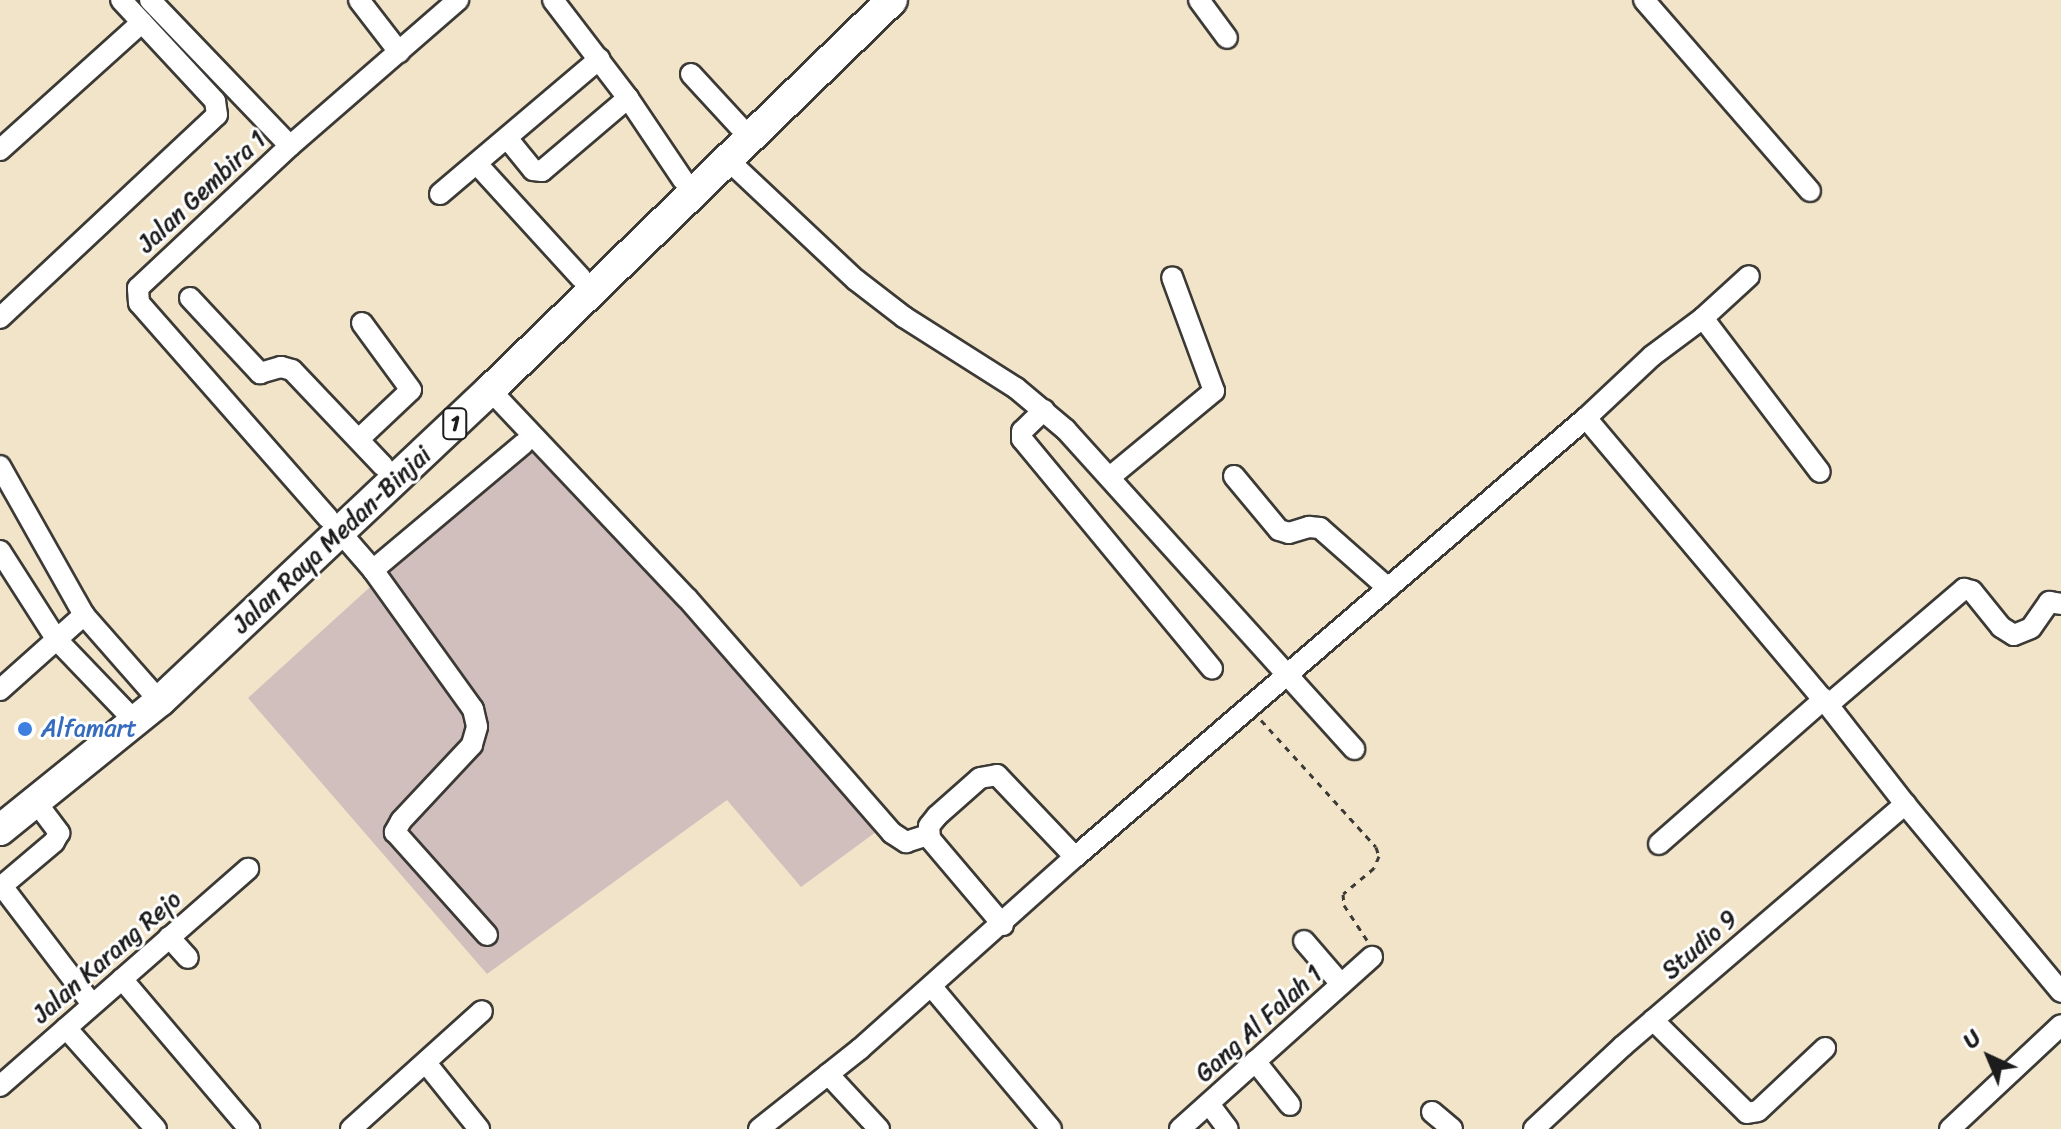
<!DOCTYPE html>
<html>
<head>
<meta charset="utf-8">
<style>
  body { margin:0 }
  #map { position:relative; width:2061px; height:1129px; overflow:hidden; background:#f1e4c9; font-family:Sriracha,sans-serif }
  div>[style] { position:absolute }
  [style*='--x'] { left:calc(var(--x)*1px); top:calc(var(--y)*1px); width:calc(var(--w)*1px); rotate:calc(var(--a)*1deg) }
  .industrial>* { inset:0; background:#d1bfbd }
  .path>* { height:3px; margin-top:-1.5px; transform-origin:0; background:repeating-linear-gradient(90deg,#3c3a36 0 6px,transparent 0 12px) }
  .roads { filter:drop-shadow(2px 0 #3c3a36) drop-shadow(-2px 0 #3c3a36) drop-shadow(0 2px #3c3a36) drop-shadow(0 -2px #3c3a36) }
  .minor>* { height:20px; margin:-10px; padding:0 10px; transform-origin:10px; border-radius:10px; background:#fff }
  .highway>* { height:30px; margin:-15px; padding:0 15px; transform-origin:15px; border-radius:15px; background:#fff }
  .dots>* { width:22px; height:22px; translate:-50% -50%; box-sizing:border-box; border:4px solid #fff; border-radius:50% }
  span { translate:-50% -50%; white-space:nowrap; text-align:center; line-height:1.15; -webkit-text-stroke:6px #fff; paint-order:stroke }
  .shield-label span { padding:2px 6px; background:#fff; border:2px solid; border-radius:6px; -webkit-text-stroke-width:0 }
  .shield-label { font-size:22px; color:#1c1c1c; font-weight:700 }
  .street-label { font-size:24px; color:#1c1c1c }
  .shop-label { font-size:24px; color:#366cbe }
  .left { translate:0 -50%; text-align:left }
  .north { position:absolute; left:1949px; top:1017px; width:80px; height:80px; -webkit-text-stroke:6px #fff; paint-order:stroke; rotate:316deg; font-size:22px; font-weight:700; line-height:32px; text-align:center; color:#1c1c1c }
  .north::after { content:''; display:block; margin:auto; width:28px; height:36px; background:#1c1c1c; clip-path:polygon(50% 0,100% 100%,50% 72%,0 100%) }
</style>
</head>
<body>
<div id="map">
  <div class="industrial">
    <i style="clip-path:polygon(534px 438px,880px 829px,801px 887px,727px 800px,487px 974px,248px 698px)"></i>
  </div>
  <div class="path">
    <i style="--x:1261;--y:720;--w:171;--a:47.8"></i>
    <i style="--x:1376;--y:847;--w:9;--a:72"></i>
    <i style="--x:1379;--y:856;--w:13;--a:113"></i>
    <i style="--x:1374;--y:868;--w:40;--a:140"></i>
    <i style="--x:1343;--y:894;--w:11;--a:85"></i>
    <i style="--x:1344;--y:905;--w:42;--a:56.7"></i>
  </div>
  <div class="roads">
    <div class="minor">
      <i style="--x:150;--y:0;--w:202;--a:46.2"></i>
      <i style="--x:359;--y:0;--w:66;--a:52.4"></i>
      <i style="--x:553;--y:0;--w:123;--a:52.6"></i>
      <i style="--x:628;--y:98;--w:99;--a:56.1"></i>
      <i style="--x:1199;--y:0;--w:47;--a:53.6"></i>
      <i style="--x:1644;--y:0;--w:253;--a:49"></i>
      <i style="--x:691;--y:74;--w:71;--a:47.3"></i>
      <i style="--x:507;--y:138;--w:41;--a:50.9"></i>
      <i style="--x:533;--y:170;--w:9;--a:6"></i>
      <i style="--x:542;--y:171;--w:113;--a:-40.3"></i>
      <i style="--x:0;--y:150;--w:191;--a:-42"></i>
      <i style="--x:727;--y:159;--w:177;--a:43.2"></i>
      <i style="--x:856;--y:280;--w:61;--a:37.6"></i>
      <i style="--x:904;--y:317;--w:133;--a:32.4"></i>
      <i style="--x:1016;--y:388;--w:65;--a:40"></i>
      <i style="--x:1066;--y:430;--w:430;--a:47.9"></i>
      <i style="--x:477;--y:164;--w:154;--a:47.6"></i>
      <i style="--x:440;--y:194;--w:209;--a:-40.3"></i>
      <i style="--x:190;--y:298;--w:103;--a:47"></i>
      <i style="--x:260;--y:373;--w:22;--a:-16"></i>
      <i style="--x:281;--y:367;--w:11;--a:15"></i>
      <i style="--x:292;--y:370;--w:132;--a:46.5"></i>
      <i style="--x:0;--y:318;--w:297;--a:-43.1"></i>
      <i style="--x:217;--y:115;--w:14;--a:-98"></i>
      <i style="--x:215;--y:101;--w:138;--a:-132.9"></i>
      <i style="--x:1703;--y:318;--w:193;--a:52.8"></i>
      <i style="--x:490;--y:390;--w:286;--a:46.6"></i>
      <i style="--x:687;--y:598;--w:312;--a:48.9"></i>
      <i style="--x:892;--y:833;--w:17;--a:33"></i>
      <i style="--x:906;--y:842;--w:23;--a:-18"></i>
      <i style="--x:1044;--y:410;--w:30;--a:136"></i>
      <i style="--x:1022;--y:431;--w:8;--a:90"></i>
      <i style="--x:1022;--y:439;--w:298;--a:50.4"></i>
      <i style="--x:1586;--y:418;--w:375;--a:49.9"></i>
      <i style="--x:1828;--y:705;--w:125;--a:52.1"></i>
      <i style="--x:1905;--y:804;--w:244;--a:50.3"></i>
      <i style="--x:359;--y:439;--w:71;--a:-43.3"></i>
      <i style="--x:411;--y:390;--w:83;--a:-126.2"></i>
      <i style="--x:0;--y:466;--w:171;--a:60.6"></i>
      <i style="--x:84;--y:615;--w:100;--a:48.7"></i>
      <i style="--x:1234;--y:476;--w:70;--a:50.2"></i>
      <i style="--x:1279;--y:530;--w:10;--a:17"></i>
      <i style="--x:1289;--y:533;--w:21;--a:-17"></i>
      <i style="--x:1309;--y:527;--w:11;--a:5"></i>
      <i style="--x:1320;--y:528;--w:91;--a:41.4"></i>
      <i style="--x:1110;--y:477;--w:135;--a:-39.6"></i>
      <i style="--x:1214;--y:391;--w:121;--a:-110.2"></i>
      <i style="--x:328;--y:518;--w:286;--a:-131.3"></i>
      <i style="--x:139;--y:303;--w:15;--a:-94"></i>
      <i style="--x:138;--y:288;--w:208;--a:-43.1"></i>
      <i style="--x:290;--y:146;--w:223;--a:-41"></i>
      <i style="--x:341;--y:533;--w:49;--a:49.1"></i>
      <i style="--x:373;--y:570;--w:171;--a:54.3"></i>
      <i style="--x:473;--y:709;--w:18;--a:77"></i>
      <i style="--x:477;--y:727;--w:19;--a:106"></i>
      <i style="--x:472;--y:745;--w:104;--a:133.1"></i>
      <i style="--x:401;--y:821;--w:13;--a:119"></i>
      <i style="--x:395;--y:832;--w:138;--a:48.2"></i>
      <i style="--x:0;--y:551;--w:106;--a:57.4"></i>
      <i style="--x:57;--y:640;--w:98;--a:46.2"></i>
      <i style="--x:373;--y:570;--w:196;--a:-40"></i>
      <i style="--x:0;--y:690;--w:113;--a:-41.8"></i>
      <i style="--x:1828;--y:705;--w:179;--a:-40.5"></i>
      <i style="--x:1964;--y:589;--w:8;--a:14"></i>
      <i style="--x:1972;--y:591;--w:46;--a:51.1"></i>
      <i style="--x:2001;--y:627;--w:15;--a:32"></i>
      <i style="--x:2014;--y:635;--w:18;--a:-22"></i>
      <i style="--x:2031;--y:628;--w:32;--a:-55"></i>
      <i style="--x:2049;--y:602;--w:12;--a:9"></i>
      <i style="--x:36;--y:802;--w:39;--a:53"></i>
      <i style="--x:59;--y:833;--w:10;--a:119"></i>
      <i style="--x:54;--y:842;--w:68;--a:139.8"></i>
      <i style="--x:2;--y:886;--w:148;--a:52.7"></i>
      <i style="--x:1659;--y:844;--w:220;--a:-41.3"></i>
      <i style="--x:1003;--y:925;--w:113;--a:-130.3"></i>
      <i style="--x:930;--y:839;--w:13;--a:-94"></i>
      <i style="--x:929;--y:826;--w:13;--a:-51"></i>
      <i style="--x:937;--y:816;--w:57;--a:-41.5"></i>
      <i style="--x:980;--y:778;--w:17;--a:-10"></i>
      <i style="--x:997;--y:775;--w:113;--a:46.4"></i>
      <i style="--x:169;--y:937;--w:28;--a:48"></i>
      <i style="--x:1304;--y:941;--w:57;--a:49.3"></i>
      <i style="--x:122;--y:979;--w:197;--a:49.7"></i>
      <i style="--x:932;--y:987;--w:185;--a:50"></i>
      <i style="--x:1653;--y:1020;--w:132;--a:44.7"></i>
      <i style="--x:1747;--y:1113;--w:11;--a:-10"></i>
      <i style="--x:1758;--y:1111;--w:92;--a:-43.2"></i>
      <i style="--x:66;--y:1028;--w:135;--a:48.3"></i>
      <i style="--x:1255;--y:1061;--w:56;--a:51.5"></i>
      <i style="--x:426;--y:1063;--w:85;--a:51.2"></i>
      <i style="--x:828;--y:1074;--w:75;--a:47.2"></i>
      <i style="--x:0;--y:1086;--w:330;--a:-41.2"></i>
      <i style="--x:1209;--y:1104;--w:31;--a:53"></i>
      <i style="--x:1432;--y:1112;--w:26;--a:40"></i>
      <i style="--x:351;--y:1129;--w:176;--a:-42"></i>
      <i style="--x:759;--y:1129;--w:129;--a:-38.4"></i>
      <i style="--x:860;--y:1049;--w:288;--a:-41.8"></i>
      <i style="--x:1075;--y:857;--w:674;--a:-40.67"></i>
      <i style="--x:1586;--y:418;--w:91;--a:-43.2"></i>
      <i style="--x:1652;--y:356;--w:64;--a:-36.7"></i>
      <i style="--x:1703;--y:318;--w:62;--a:-42.4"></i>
      <i style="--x:1180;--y:1129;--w:258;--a:-41.9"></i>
      <i style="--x:1534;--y:1129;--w:122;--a:-43"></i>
      <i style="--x:1623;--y:1046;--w:372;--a:-40.6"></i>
      <i style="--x:1950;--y:1129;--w:152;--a:-43.1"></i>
    </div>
    <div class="highway">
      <i style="--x:0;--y:830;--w:206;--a:-38.9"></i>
      <i style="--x:160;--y:701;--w:453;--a:-43.3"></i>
      <i style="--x:490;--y:390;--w:560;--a:-44.13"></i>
    </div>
  </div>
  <div class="dots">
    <i style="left:25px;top:729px;background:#3f7fe0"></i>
  </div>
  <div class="shield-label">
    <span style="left:455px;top:424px">1</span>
  </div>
  <div class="street-label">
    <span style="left:202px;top:192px;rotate:-43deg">Jalan Gembira 1</span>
    <span style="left:332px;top:540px;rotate:-43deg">Jalan Raya Medan-Binjai</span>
    <span style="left:1700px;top:945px;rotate:-41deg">Studio 9</span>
    <span style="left:107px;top:957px;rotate:-41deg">Jalan Karang Rejo</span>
    <span style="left:1259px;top:1024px;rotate:-42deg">Gang Al Falah 1</span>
  </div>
  <div class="shop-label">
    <span class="left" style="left:41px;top:729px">Alfamart</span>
  </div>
  <div class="north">U</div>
</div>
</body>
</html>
